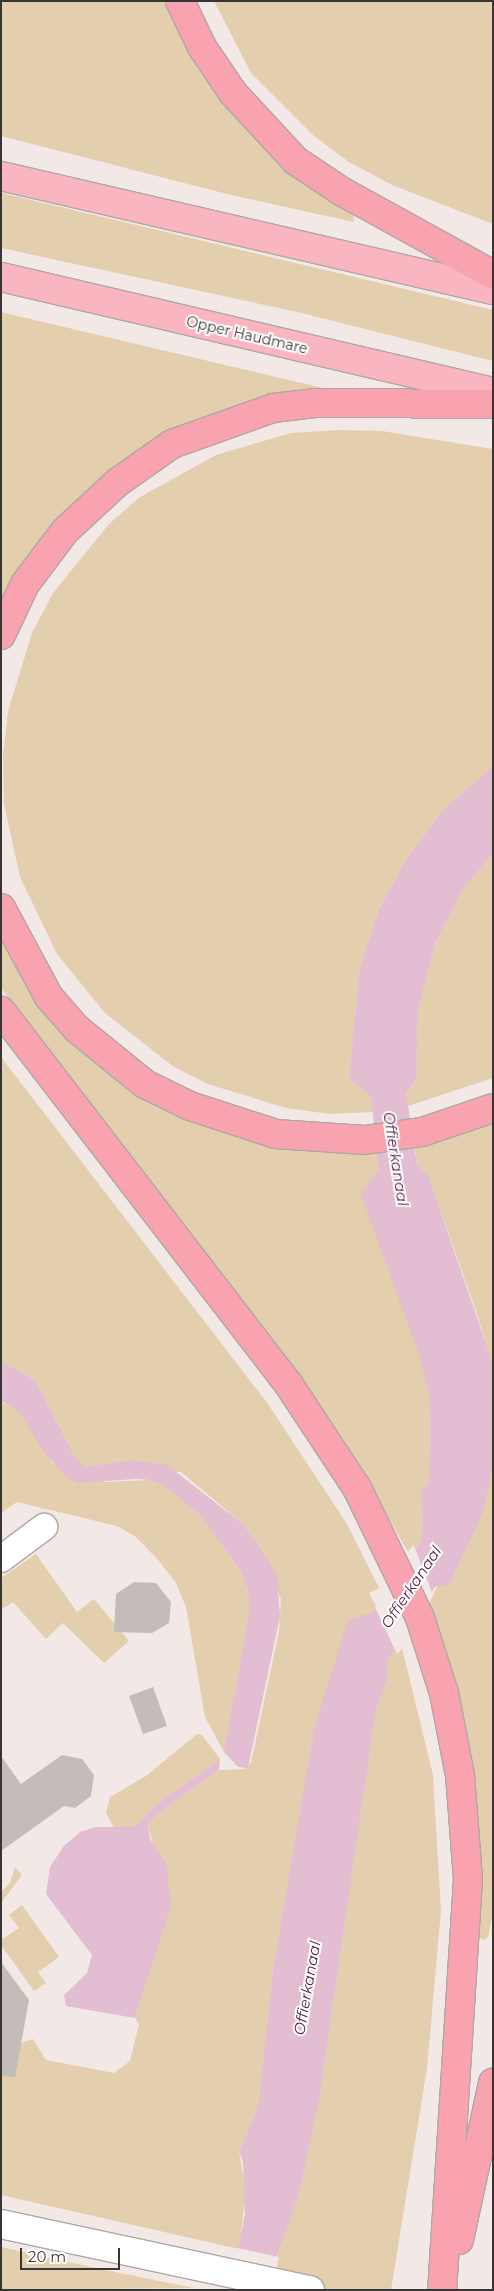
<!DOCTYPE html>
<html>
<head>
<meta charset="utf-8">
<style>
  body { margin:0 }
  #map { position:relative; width:494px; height:2291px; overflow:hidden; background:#f2e9e7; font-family:Montserrat,sans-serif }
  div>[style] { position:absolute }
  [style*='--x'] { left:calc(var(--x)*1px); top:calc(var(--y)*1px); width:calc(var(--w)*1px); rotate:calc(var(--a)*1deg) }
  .green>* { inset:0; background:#e3cead }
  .water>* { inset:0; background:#e3bdd1 }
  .pier>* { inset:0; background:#f2e9e7 }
  .building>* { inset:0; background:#c3bcb8 }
  .roads { filter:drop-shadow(1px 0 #afa7a5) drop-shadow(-1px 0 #afa7a5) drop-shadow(0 1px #afa7a5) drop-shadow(0 -1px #afa7a5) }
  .minor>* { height:26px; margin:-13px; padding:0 13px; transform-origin:13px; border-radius:13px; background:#fff }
  .tertiary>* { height:28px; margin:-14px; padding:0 14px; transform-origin:14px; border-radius:14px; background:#fff }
  .trunk>* { height:28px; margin:-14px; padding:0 14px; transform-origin:14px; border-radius:14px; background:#fab6c0 }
  .motorway>* { height:28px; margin:-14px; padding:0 14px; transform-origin:14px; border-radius:14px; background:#f9a3b1 }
  span { translate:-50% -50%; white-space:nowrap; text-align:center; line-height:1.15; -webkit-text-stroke:4px #fff; paint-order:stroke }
  .street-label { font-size:14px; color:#383534 }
  .water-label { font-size:15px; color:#532440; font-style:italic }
  .frame { position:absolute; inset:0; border:2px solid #383534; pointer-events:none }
  .scale { position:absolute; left:20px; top:2248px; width:100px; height:22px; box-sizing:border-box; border:2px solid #383534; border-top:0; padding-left:6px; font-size:15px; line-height:18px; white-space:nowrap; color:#383534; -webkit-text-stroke:4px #fff; paint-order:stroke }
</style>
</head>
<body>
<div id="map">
  <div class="green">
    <i style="clip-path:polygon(1px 1px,165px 1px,197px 68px,242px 125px,316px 192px,353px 212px,354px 222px,227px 194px,1px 136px)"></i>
    <i style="clip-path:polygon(214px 1px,493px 1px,493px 224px,392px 185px,349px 162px,314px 136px,251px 73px)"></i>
    <i style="clip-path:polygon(2px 193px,493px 310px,493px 361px,302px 313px,1px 248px)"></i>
    <i style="clip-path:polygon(1px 312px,323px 388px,321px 391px,292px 392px,259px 399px,195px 420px,114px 468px,87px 491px,47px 534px,1px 608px)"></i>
    <i style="clip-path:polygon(338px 430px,382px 431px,493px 449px,493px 766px,442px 811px,405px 861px,379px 909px,360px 966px,349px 1078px,371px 1097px,373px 1112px,330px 1114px,286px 1108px,208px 1084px,174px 1067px,105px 1013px,57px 954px,20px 877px,4px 804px,3px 756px,8px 711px,32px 633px,53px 593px,109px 524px,140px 497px,216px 455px,291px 433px)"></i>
    <i style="clip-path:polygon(493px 853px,493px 1078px,408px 1106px,406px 1091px,416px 1080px,418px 1011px,434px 946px,462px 891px)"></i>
    <i style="clip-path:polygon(1px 934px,186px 1119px,268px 1146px,311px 1152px,377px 1153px,430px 1399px,429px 1482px,421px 1490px,422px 1539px,415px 1549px,413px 1545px,408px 1552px,344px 1440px,283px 1356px,1px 988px)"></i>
    <i style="clip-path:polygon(1px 1057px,268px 1404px,347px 1524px,379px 1588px,369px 1593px,377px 1608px,314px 1729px,273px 1970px,258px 2107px,239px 2151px,246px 2193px,239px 2249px,1px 2195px,1px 2049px,33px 2039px,46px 2060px,114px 2073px,130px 2061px,139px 2024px,135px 2018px,171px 1907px,148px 1826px,157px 1814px,219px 1770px,245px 1769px,251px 1763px,279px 1631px,281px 1600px,266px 1556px,243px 1524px,181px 1472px,110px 1465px,86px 1467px,76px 1459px,36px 1381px,1px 1361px)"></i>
    <i style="clip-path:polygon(493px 1124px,493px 1368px,478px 1317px,428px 1175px,417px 1165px,415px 1148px)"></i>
    <i style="clip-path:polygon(1px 1402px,19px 1410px,54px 1465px,105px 1482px,150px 1480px,166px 1487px,201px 1516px,239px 1569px,247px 1588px,250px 1608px,224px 1752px,205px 1717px,186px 1607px,176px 1583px,159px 1561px,136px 1537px,117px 1526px,17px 1502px,1px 1513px)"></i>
    <i style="clip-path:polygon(493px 1464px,493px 1912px,488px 1937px,484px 1940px,480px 1938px,480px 1849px,471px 1760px,460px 1705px,429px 1604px)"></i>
    <i style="clip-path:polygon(36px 1554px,77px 1612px,94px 1599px,129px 1641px,104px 1663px,63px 1623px,46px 1639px,13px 1602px,1px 1610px,1px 1578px)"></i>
    <i style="clip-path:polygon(402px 1648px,433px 1775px,441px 1911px,427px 2068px,391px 2290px,269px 2290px,280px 2243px,298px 2198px,319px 2100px,376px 1710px,387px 1680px,388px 1660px,395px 1649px,398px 1654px)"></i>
    <i style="clip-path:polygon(197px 1734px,202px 1735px,220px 1759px,156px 1804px,134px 1827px,114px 1828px,106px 1813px,110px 1797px,146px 1776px)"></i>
    <i style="clip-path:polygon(15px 1867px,22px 1875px,1px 1903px,1px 1892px,10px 1883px)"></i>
    <i style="clip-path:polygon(22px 1905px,59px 1957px,38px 1972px,46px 1983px,34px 1991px,1px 1945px,1px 1940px,19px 1928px,9px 1915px)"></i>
    <i style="clip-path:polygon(1px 2247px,100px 2269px,194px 2288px,1px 2290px)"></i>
  </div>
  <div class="water">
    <i style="clip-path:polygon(493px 766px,493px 853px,462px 891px,434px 946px,418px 1011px,416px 1080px,406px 1092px,417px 1165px,428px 1175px,492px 1361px,492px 1470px,483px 1512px,449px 1585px,435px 1587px,388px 1660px,387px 1680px,376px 1710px,319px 2100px,298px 2198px,276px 2257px,230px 2290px,245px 2214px,243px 2162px,239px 2151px,258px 2107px,273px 1970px,314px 1729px,348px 1620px,373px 1612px,422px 1539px,421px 1490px,429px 1482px,430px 1399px,419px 1354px,361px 1194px,379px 1169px,371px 1097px,349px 1078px,360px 966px,379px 909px,405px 861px,442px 811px)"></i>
    <i style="clip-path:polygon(1px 1361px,36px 1381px,76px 1459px,86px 1467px,132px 1460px,167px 1465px,243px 1524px,266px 1556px,277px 1575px,280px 1616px,248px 1768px,238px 1767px,224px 1752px,250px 1608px,247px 1588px,239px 1569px,201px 1516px,166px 1487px,150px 1480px,136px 1479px,77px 1483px,64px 1475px,43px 1451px,19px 1411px,1px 1401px)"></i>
    <i style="clip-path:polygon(220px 1759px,219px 1770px,157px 1814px,148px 1826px,150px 1839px,166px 1862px,171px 1907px,135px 2018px,66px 2006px,64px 1995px,87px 1973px,92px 1955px,46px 1894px,50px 1867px,63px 1847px,80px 1832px,96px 1827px,134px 1827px,156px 1804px)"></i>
  </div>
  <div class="pier">
    <i style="clip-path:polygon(414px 1546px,433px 1595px,396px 1652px,375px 1607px)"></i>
    <i style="clip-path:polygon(237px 2248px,279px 2257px,272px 2290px,228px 2290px)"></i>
  </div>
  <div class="building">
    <i style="clip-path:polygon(134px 1582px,156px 1583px,171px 1602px,169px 1623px,152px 1633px,114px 1632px,116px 1594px)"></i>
    <i style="clip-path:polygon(153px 1687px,167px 1726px,143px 1734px,129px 1696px)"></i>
    <i style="clip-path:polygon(62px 1755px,82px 1759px,94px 1775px,91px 1796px,75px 1808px,64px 1806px,1px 1851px,1px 1756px,21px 1784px)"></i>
    <i style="clip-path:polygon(1px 1962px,29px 2000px,15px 2077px,1px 2076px)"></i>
  </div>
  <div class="roads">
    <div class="minor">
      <i style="--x:1;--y:1559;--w:54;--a:-36.7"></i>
    </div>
    <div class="tertiary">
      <i style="--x:1;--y:2224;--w:316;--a:12.1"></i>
    </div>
    <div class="trunk">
      <i style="--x:1;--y:176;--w:505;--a:13.05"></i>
      <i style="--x:1;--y:277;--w:505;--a:13.16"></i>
    </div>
    <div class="motorway">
      <i style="--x:180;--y:1;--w:51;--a:64.4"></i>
      <i style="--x:202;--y:47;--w:55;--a:56"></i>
      <i style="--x:233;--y:93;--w:93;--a:47.2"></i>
      <i style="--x:296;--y:161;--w:54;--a:33.7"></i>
      <i style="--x:341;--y:191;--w:174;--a:28.9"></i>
      <i style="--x:1;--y:635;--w:56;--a:-64.8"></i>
      <i style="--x:25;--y:584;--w:66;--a:-53"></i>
      <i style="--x:65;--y:531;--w:72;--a:-42.8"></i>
      <i style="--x:118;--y:482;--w:66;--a:-35.1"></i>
      <i style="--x:172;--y:444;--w:107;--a:-19.6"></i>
      <i style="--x:273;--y:408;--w:42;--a:-6.8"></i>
      <i style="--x:315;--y:403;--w:178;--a:0.3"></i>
      <i style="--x:1;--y:908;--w:101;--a:61.7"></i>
      <i style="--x:49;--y:997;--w:43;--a:48.8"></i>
      <i style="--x:77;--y:1029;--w:87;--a:39"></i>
      <i style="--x:145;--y:1084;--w:50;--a:26.1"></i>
      <i style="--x:190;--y:1106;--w:90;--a:18"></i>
      <i style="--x:276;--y:1134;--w:89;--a:3.9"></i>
      <i style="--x:365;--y:1140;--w:58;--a:-8"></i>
      <i style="--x:422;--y:1132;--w:75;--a:-18.7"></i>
      <i style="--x:1;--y:1011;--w:472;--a:52.4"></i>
      <i style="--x:289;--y:1385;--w:123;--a:56.6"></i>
      <i style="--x:357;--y:1488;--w:144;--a:64.1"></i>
      <i style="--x:420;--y:1618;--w:79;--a:72.3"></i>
      <i style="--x:444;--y:1693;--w:84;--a:79"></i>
      <i style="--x:460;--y:1775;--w:104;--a:85.6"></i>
      <i style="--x:468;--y:1879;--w:412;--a:93.6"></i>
      <i style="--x:459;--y:2240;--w:161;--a:-77.8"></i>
    </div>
  </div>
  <div class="street-label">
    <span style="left:247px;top:335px;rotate:13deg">Opper Haudmare</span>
  </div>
  <div class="water-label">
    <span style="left:396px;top:1159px;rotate:81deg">Offierkanaal</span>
    <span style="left:411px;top:1587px;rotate:-56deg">Offierkanaal</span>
    <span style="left:307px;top:1988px;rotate:-80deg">Offierkanaal</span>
  </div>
  <div class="frame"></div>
  <div class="scale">20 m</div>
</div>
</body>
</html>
